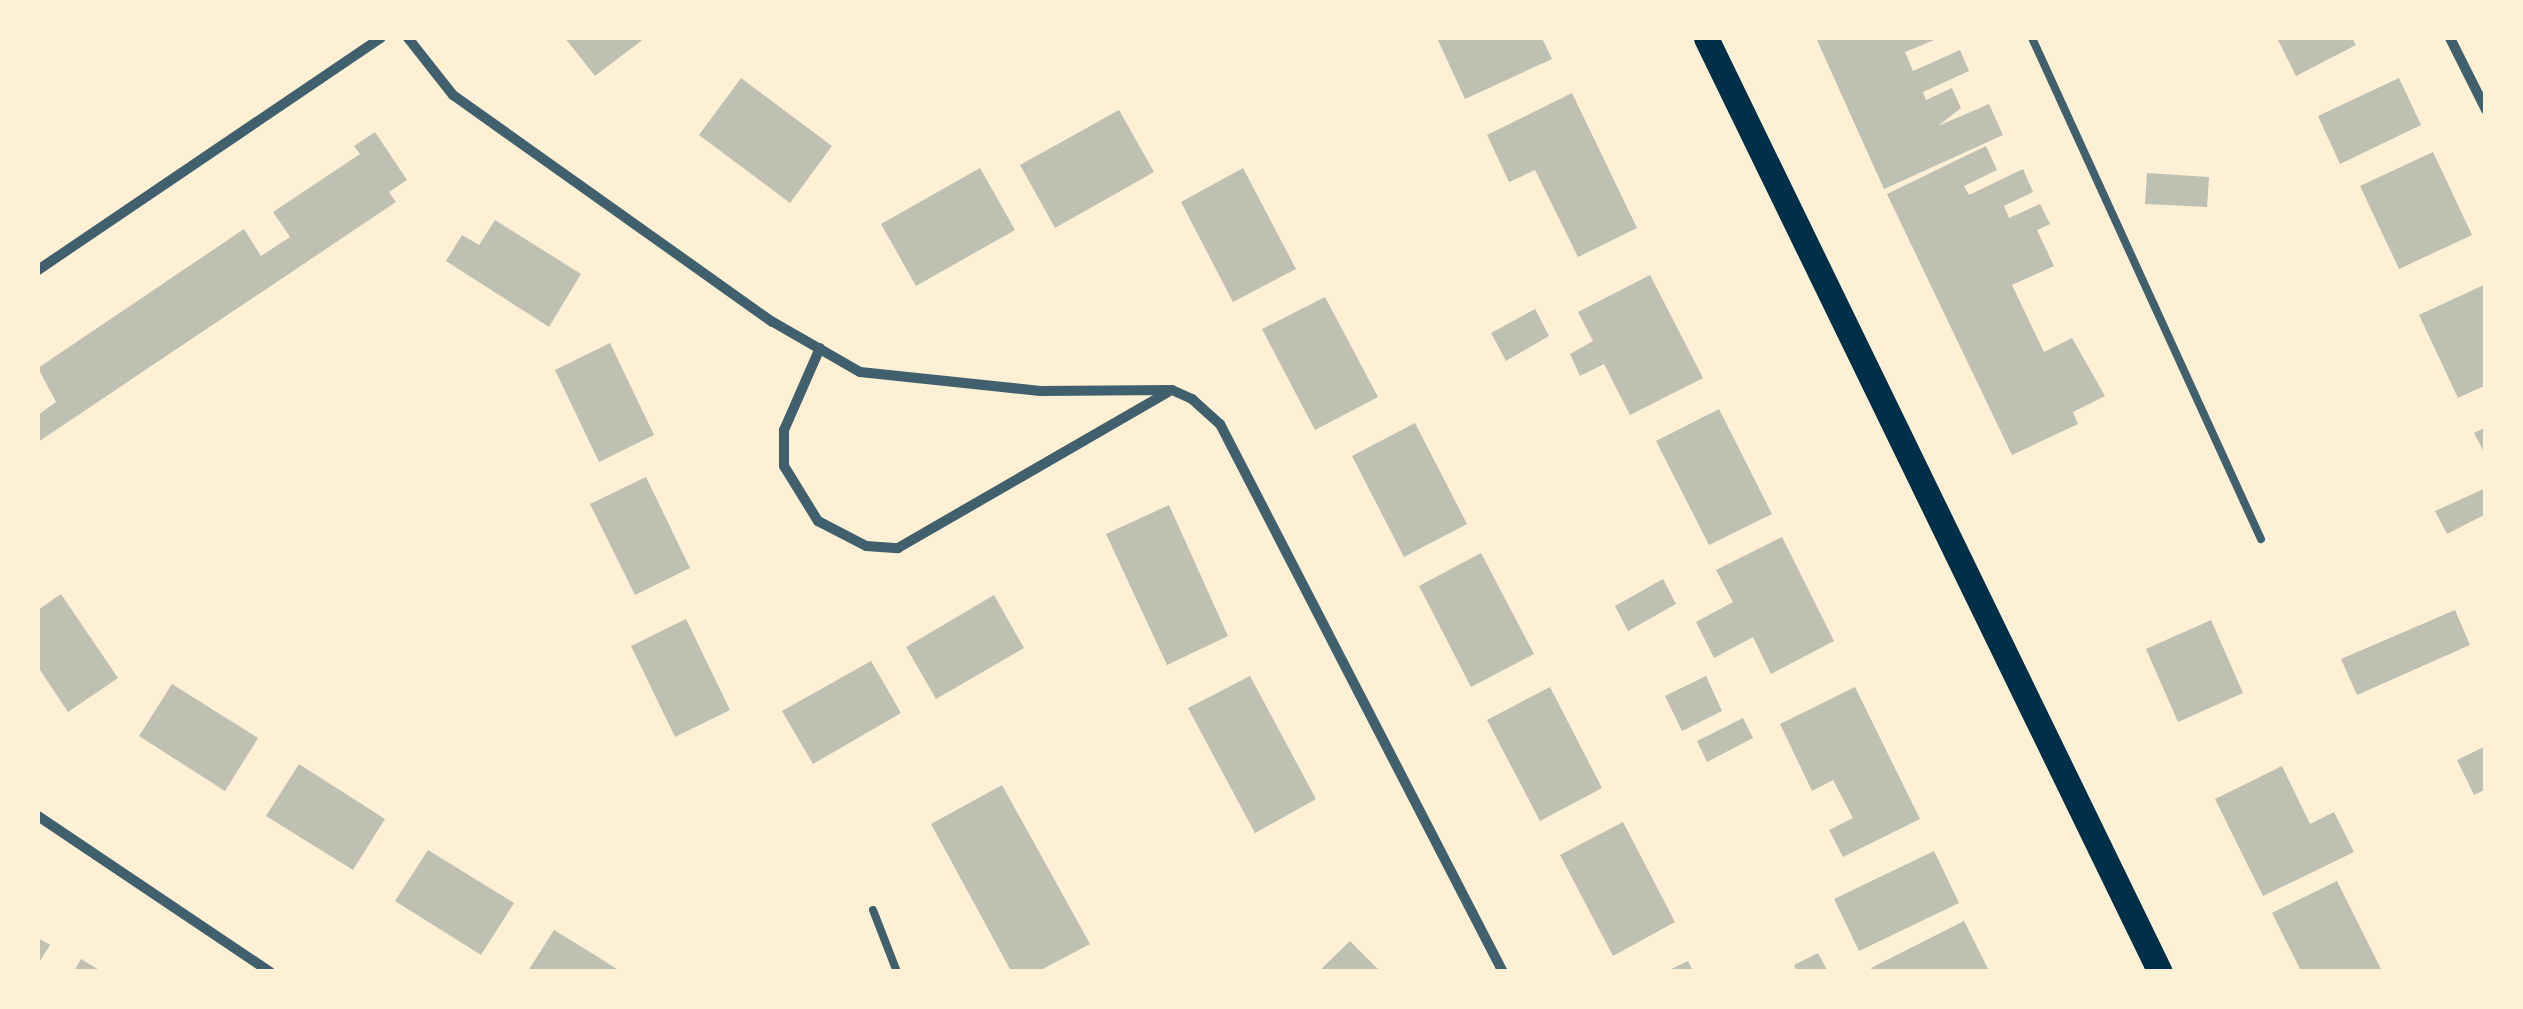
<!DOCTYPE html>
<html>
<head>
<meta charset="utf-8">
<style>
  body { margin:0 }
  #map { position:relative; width:2523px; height:1009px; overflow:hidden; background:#fdf0d5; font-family:"Fira Sans Condensed",sans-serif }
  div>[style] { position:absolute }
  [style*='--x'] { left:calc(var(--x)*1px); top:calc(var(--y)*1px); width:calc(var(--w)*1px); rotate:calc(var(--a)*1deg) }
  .building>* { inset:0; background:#bec0b2 }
  .service>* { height:8px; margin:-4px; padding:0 4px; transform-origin:4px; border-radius:4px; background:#3f606c }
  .minor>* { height:10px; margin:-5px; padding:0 5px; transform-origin:5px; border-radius:5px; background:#3f606c }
  .primary>* { height:25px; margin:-12.5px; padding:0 12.5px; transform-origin:12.5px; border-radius:12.5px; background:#003049 }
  span { translate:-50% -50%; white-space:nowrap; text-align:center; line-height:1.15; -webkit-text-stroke:8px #fdf0d5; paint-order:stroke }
  .frame { position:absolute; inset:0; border:40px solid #fdf0d5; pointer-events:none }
</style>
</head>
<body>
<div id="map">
  <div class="building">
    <i style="clip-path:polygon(565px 38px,645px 38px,595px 76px)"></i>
    <i style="clip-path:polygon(1437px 38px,1542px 38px,1552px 59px,1465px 99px)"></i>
    <i style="clip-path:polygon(1816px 38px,1939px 38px,1905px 52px,1913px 71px,1960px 50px,1969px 71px,1923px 92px,1926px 100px,1952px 88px,1961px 108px,1938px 126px,1989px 104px,2003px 135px,1884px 189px)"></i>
    <i style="clip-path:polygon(2277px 38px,2352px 38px,2356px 45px,2296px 76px)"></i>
    <i style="clip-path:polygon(741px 78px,832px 146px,790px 203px,699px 135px)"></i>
    <i style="clip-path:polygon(2399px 78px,2421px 125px,2340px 164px,2318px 116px)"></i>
    <i style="clip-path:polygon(1572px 93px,1637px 228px,1578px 257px,1535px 170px,1509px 182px,1487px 135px)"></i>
    <i style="clip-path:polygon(1119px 110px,1154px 172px,1055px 228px,1020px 165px)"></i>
    <i style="clip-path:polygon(375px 132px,407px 180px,389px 192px,396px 202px,38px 442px,38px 415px,56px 402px,38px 368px,244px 229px,261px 256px,290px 237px,273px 212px,360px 154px,354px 146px)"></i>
    <i style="clip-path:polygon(1986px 146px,1997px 170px,1964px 186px,1969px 195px,2023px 169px,2033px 192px,2004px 206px,2009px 218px,2040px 204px,2050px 224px,2037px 230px,2054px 266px,2012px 285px,2044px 352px,2072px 338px,2105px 396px,2073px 412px,2078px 424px,2012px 455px,1887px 194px)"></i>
    <i style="clip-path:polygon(2433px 152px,2472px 235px,2399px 269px,2360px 186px)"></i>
    <i style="clip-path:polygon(980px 168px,1015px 230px,916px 286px,881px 224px)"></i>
    <i style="clip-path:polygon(1243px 168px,1296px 269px,1233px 302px,1181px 202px)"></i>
    <i style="clip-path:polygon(2147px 173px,2209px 177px,2207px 207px,2145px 204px)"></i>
    <i style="clip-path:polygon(495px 220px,581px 274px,549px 327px,446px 261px,462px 235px,479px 245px)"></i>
    <i style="clip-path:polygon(1650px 275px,1703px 378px,1630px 415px,1604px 364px,1580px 376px,1570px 354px,1593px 341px,1578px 312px)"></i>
    <i style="clip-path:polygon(2486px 284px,2486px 385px,2458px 398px,2419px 315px)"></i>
    <i style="clip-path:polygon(1325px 297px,1378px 397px,1315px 430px,1262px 329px)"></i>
    <i style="clip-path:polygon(1535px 309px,1549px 336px,1506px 361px,1491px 333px)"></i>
    <i style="clip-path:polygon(610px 343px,654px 435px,599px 462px,555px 370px)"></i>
    <i style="clip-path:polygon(1719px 409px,1772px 514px,1709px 545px,1656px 441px)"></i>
    <i style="clip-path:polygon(1415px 423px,1467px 524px,1404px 557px,1352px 456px)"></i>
    <i style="clip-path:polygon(2486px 427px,2486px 456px,2474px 433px)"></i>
    <i style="clip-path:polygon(646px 477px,690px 568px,635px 595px,590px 504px)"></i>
    <i style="clip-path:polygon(2486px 488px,2486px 514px,2447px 534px,2435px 511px)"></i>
    <i style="clip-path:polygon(1169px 505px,1228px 636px,1167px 665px,1106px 534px)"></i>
    <i style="clip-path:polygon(1782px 537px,1834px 641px,1771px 674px,1753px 637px,1714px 658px,1696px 622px,1733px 602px,1716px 570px)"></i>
    <i style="clip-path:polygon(1481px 553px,1534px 654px,1471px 687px,1419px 586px)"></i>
    <i style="clip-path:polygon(1663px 579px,1676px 604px,1628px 631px,1615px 606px)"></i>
    <i style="clip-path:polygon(61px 594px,118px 678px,68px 712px,38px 667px,38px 610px)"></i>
    <i style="clip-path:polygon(994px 595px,1024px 648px,936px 699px,906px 647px)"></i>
    <i style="clip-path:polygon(2455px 610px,2470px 645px,2357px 695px,2341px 659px)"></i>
    <i style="clip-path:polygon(686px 619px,730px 710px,675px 737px,631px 646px)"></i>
    <i style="clip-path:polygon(2211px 620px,2243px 693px,2178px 722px,2146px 649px)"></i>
    <i style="clip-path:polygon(871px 661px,901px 713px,813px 764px,782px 711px)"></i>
    <i style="clip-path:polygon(1250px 676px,1316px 799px,1255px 833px,1188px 708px)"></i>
    <i style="clip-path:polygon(1706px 676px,1722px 711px,1682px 731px,1665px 696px)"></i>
    <i style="clip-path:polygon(172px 684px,258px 738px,225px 791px,139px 736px)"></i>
    <i style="clip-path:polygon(1550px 687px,1602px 788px,1540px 821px,1487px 720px)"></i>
    <i style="clip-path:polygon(1855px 687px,1920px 819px,1843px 857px,1829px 830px,1853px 818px,1833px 780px,1812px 791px,1780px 724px)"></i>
    <i style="clip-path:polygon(1743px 718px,1753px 738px,1707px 762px,1697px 741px)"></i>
    <i style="clip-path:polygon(2486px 746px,2486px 789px,2474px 795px,2457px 760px)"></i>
    <i style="clip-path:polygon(299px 764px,385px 819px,353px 870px,266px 816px)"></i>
    <i style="clip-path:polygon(2282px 766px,2310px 824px,2334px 812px,2354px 852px,2263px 896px,2215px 799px)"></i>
    <i style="clip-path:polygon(1002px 785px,1090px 944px,1039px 971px,1011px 971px,931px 824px)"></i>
    <i style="clip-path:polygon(1623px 822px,1675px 922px,1613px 956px,1560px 855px)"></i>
    <i style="clip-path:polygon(428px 850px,514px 903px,481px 955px,395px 901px)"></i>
    <i style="clip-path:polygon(1934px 851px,1959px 903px,1859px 951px,1834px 899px)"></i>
    <i style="clip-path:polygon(2337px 881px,2382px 971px,2301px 971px,2272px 913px)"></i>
    <i style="clip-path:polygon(1964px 921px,1989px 971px,1873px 971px,1871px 968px)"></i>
    <i style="clip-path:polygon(554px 930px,598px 957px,620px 971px,528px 971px)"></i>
    <i style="clip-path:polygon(38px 938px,50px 945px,38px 964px)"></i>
    <i style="clip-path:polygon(1350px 941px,1380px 971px,1319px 971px)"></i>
    <i style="clip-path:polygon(1818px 953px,1827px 970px,1797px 971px,1794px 965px)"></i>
    <i style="clip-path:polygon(81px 959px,101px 971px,74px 971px)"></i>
    <i style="clip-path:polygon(1688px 961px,1693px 971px,1667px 971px)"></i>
  </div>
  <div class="service">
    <i style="--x:2032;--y:38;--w:551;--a:65.44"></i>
    <i style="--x:873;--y:910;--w:66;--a:68.8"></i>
  </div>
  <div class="minor">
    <i style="--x:408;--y:38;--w:73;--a:51.7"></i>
    <i style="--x:453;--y:95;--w:392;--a:35.4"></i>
    <i style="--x:773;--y:322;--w:100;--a:29.9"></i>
    <i style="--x:860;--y:372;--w:181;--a:6"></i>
    <i style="--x:1040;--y:391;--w:132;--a:-0.4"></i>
    <i style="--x:1172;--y:390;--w:22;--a:24"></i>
    <i style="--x:1192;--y:399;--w:38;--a:42"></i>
    <i style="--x:1220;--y:424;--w:617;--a:62.69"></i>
    <i style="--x:2450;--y:38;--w:80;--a:63.4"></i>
    <i style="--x:38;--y:270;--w:414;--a:-34.1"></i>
    <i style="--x:820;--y:348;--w:90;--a:113.7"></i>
    <i style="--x:784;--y:430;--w:36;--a:90"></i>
    <i style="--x:784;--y:466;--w:65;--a:58.3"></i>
    <i style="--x:818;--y:521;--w:54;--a:27.5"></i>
    <i style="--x:866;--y:546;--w:32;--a:4"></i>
    <i style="--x:898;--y:548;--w:312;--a:-30"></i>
    <i style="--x:38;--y:816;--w:280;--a:33.9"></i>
  </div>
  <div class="primary">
    <i style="--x:1706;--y:38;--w:1038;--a:64.08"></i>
  </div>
  <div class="frame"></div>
</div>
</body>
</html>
